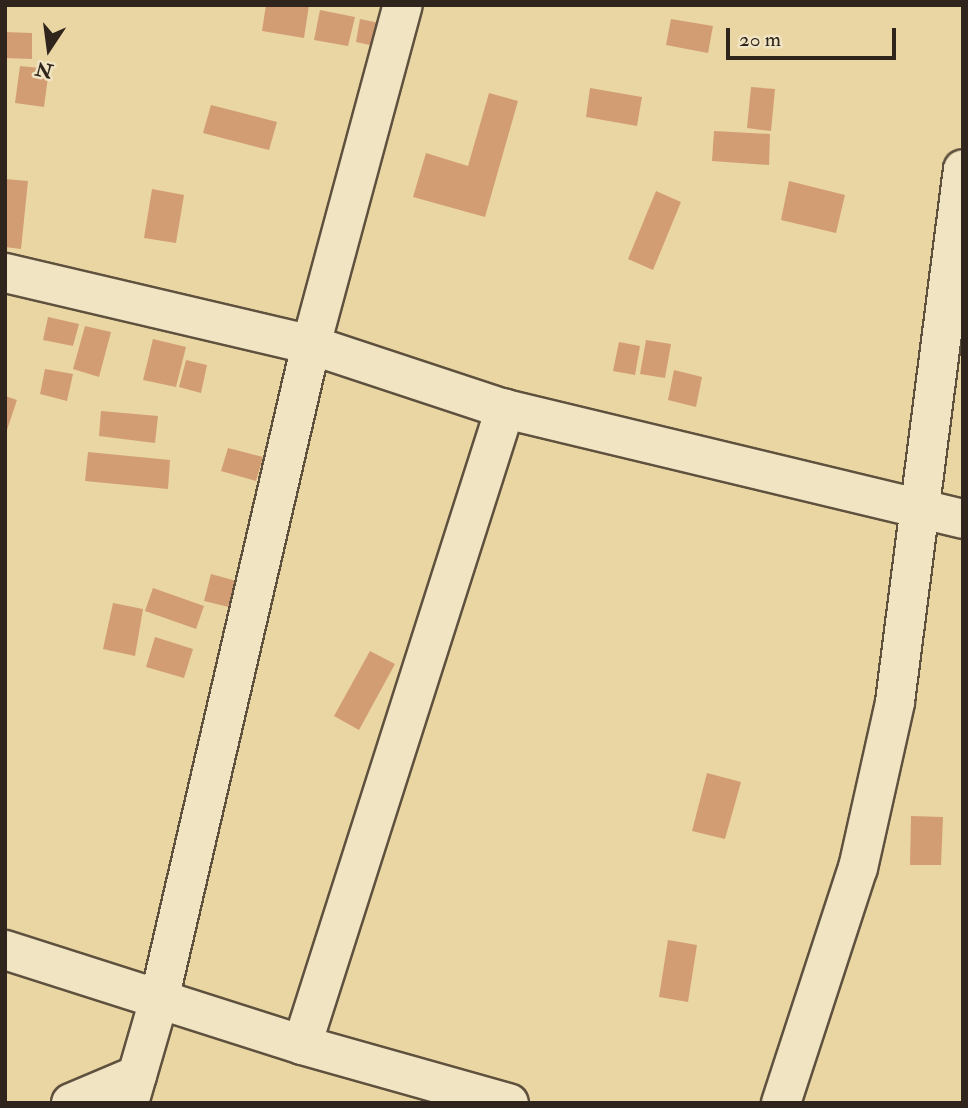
<!DOCTYPE html>
<html>
<head>
<meta charset="utf-8">
<style>
  body { margin:0 }
  #map { position:relative; width:968px; height:1108px; overflow:hidden; background:#ead6a3; font-family:"IM FELL Double Pica",serif }
  div>[style] { position:absolute }
  [style*='--x'] { left:calc(var(--x)*1px); top:calc(var(--y)*1px); width:calc(var(--w)*1px); rotate:calc(var(--a)*1deg) }
  .building>* { inset:0; background:#d39d74 }
  .roads { filter:drop-shadow(2px 0 #5e513e) drop-shadow(-2px 0 #5e513e) drop-shadow(0 2px #5e513e) drop-shadow(0 -2px #5e513e) }
  .minor>* { height:38px; margin:-19px; padding:0 19px; transform-origin:19px; border-radius:19px; background:#f1e4c3 }
  span { translate:-50% -50%; white-space:nowrap; text-align:center; line-height:1.15; -webkit-text-stroke:5px #f1e4c3; paint-order:stroke }
  .frame { position:absolute; inset:0; border:7px solid #30251d; pointer-events:none }
  .north { position:absolute; left:14px; top:14px; width:70px; height:70px; -webkit-text-stroke:5px #f1e4c3; paint-order:stroke; rotate:193deg; font-size:19px; font-weight:700; line-height:28px; text-align:center; color:#30251d }
  .north::after { content:''; display:block; margin:auto; width:24px; height:32px; background:#30251d; clip-path:polygon(50% 0,100% 100%,50% 72%,0 100%) }
  .scale { position:absolute; left:726px; top:28px; width:170px; height:32px; box-sizing:border-box; border:4px solid #30251d; border-top:0; padding-left:9px; font-size:21px; line-height:24px; white-space:nowrap; color:#30251d; -webkit-text-stroke:5px #f1e4c3; paint-order:stroke }
</style>
</head>
<body>
<div id="map">
  <div class="building">
    <i style="clip-path:polygon(266px 5px,309px 5px,304px 38px,262px 31px)"></i>
    <i style="clip-path:polygon(320px 10px,355px 17px,348px 46px,314px 40px)"></i>
    <i style="clip-path:polygon(360px 19px,384px 24px,379px 47px,356px 42px)"></i>
    <i style="clip-path:polygon(671px 19px,713px 26px,708px 53px,666px 45px)"></i>
    <i style="clip-path:polygon(5px 32px,32px 33px,32px 59px,5px 58px)"></i>
    <i style="clip-path:polygon(20px 66px,49px 69px,44px 107px,15px 103px)"></i>
    <i style="clip-path:polygon(751px 87px,775px 89px,771px 131px,747px 128px)"></i>
    <i style="clip-path:polygon(590px 88px,642px 97px,637px 126px,586px 117px)"></i>
    <i style="clip-path:polygon(489px 93px,518px 101px,485px 217px,413px 197px,426px 153px,468px 166px)"></i>
    <i style="clip-path:polygon(211px 105px,277px 122px,269px 150px,203px 133px)"></i>
    <i style="clip-path:polygon(714px 131px,770px 134px,769px 165px,712px 161px)"></i>
    <i style="clip-path:polygon(5px 179px,28px 181px,21px 249px,5px 247px)"></i>
    <i style="clip-path:polygon(789px 181px,845px 195px,836px 233px,781px 220px)"></i>
    <i style="clip-path:polygon(152px 189px,184px 195px,176px 243px,144px 238px)"></i>
    <i style="clip-path:polygon(656px 191px,681px 202px,653px 270px,628px 259px)"></i>
    <i style="clip-path:polygon(48px 317px,79px 324px,73px 346px,43px 340px)"></i>
    <i style="clip-path:polygon(85px 326px,111px 332px,99px 377px,73px 369px)"></i>
    <i style="clip-path:polygon(153px 339px,186px 347px,176px 387px,143px 380px)"></i>
    <i style="clip-path:polygon(646px 340px,671px 344px,665px 378px,640px 374px)"></i>
    <i style="clip-path:polygon(619px 342px,640px 346px,635px 375px,613px 371px)"></i>
    <i style="clip-path:polygon(186px 360px,207px 365px,201px 393px,179px 387px)"></i>
    <i style="clip-path:polygon(45px 369px,73px 374px,67px 401px,40px 394px)"></i>
    <i style="clip-path:polygon(674px 370px,702px 377px,696px 407px,668px 400px)"></i>
    <i style="clip-path:polygon(5px 396px,17px 400px,6px 433px,5px 433px)"></i>
    <i style="clip-path:polygon(101px 411px,158px 416px,155px 443px,99px 436px)"></i>
    <i style="clip-path:polygon(228px 448px,263px 457px,256px 481px,221px 471px)"></i>
    <i style="clip-path:polygon(88px 452px,170px 460px,168px 489px,85px 481px)"></i>
    <i style="clip-path:polygon(211px 574px,240px 582px,233px 608px,204px 601px)"></i>
    <i style="clip-path:polygon(153px 588px,204px 606px,196px 629px,145px 611px)"></i>
    <i style="clip-path:polygon(113px 603px,143px 609px,135px 656px,103px 649px)"></i>
    <i style="clip-path:polygon(155px 637px,193px 649px,184px 678px,146px 667px)"></i>
    <i style="clip-path:polygon(370px 651px,395px 664px,359px 730px,334px 716px)"></i>
    <i style="clip-path:polygon(707px 773px,741px 782px,725px 839px,692px 831px)"></i>
    <i style="clip-path:polygon(911px 816px,943px 817px,941px 865px,910px 865px)"></i>
    <i style="clip-path:polygon(668px 940px,697px 945px,688px 1002px,659px 997px)"></i>
  </div>
  <div class="roads">
    <div class="minor">
      <i style="--x:5;--y:273;--w:314;--a:13.2"></i>
      <i style="--x:311;--y:345;--w:204;--a:18.3"></i>
      <i style="--x:505;--y:409;--w:471;--a:13.5"></i>
      <i style="--x:5;--y:950;--w:312;--a:17.7"></i>
      <i style="--x:302;--y:1045;--w:215;--a:15.7"></i>
      <i style="--x:302;--y:1045;--w:668;--a:-72.3"></i>
      <i style="--x:71;--y:1103;--w:72;--a:-23"></i>
      <i style="--x:129;--y:1103;--w:107;--a:-73.8"></i>
      <i style="--x:159;--y:1000;--w:672;--a:-76.94"></i>
      <i style="--x:311;--y:345;--w:352;--a:-74.9"></i>
      <i style="--x:781;--y:1103;--w:247;--a:-71.9"></i>
      <i style="--x:858;--y:868;--w:170;--a:-77.4"></i>
      <i style="--x:895;--y:702;--w:537;--a:-82.73"></i>
    </div>
  </div>
  <div class="frame"></div>
  <div class="north">N</div>
  <div class="scale">20 m</div>
</div>
</body>
</html>
